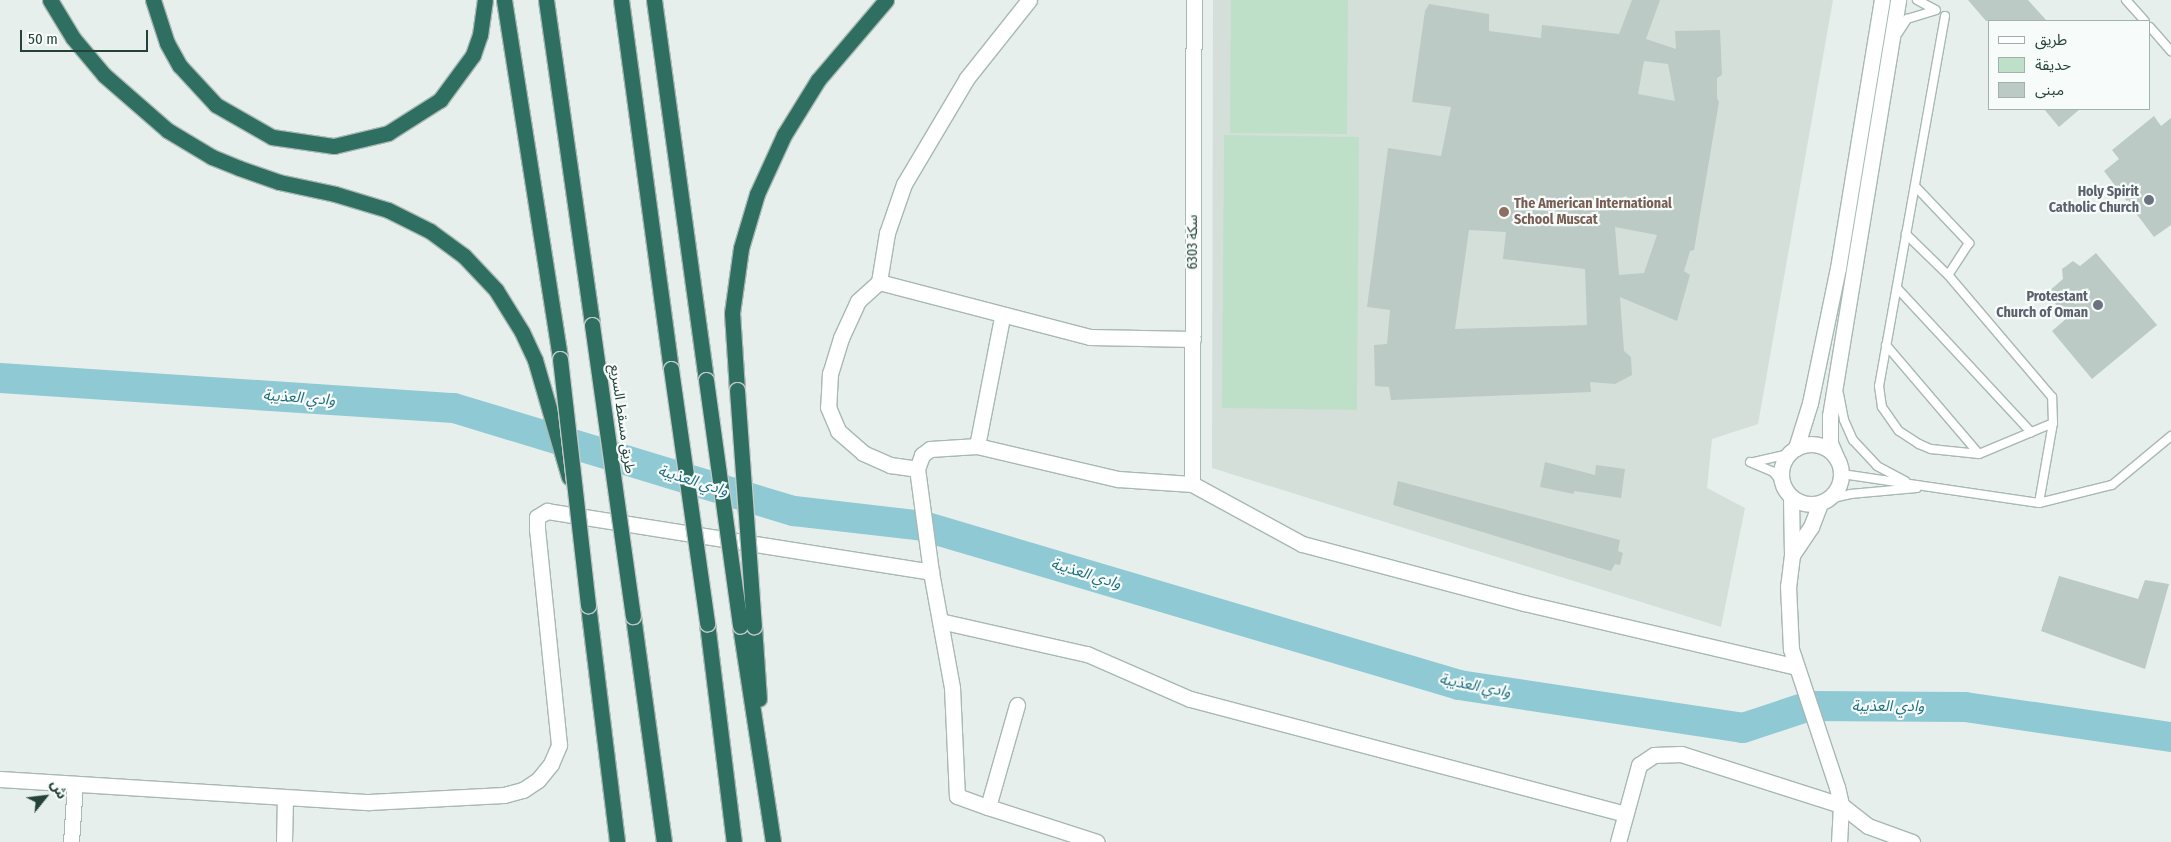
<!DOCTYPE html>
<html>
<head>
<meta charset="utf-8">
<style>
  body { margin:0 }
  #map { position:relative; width:2171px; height:842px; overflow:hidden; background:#e6efeb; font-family:"Fira Sans Condensed","Noto Sans Arabic",sans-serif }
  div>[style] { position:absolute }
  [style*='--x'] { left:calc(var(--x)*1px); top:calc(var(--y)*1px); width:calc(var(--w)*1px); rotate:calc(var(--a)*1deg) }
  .built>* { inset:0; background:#d4dfda }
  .green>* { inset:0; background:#bfe0c8 }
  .river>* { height:30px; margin:-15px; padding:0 15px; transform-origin:15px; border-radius:15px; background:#8ec9d4 }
  .building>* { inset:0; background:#bbcac4 }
  .roads { filter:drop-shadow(1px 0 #a8b8b2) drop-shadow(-1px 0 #a8b8b2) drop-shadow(0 1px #a8b8b2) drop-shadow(0 -1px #a8b8b2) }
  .lane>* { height:8px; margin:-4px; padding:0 4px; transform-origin:4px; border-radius:4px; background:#fff }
  .street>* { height:15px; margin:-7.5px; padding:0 7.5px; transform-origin:7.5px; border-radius:7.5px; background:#fff }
  .secondary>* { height:15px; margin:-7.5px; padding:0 7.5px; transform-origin:7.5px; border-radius:7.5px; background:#fff }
  .secondary>.ring { margin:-7.5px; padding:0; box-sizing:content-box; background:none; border:15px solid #fff; border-radius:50% }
  .highway>* { height:15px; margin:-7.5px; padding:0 7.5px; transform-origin:7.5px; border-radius:7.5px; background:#2f6f62 }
  .bridges { filter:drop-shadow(1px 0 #c2cac8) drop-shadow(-1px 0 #c2cac8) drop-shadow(0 1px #c2cac8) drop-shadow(0 -1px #c2cac8) }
  .highway-bridge>* { height:15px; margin:-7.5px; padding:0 7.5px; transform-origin:7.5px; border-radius:7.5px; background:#2f6f62 }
  .dots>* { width:14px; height:14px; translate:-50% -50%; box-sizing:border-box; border:2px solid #f7fbf9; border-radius:50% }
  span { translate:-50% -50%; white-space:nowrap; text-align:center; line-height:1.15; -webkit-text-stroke:4.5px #f7fbf9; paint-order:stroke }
  .worship-label { font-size:14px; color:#5b616d; font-weight:700 }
  .right { translate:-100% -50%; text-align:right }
  .education-label { font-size:14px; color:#785e54; font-weight:700 }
  .left { translate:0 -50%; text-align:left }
  .street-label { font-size:14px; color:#24423a }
  .water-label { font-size:15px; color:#1c6f80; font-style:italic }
  .legend { position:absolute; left:1988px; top:20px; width:162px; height:90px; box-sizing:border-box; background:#f7fbf9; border:1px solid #a3b1ad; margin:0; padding:6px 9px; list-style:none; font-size:15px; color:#24423a }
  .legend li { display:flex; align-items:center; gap:10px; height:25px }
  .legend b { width:25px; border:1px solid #a3b1ad }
  .north { position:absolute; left:20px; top:772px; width:50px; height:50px; -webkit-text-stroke:4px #f7fbf9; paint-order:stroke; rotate:61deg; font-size:14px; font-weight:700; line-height:20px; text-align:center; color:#24423a }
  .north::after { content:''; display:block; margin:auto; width:18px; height:22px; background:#24423a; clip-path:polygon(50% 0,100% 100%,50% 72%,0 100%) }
  .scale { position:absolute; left:20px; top:30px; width:128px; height:22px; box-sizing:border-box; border:2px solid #24423a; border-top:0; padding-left:6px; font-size:15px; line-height:18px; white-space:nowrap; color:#24423a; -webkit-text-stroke:4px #f7fbf9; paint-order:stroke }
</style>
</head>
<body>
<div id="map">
  <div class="built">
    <i style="clip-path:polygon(1213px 0,1833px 0,1758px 424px,1712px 439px,1707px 488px,1745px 508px,1721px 627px,1212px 468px)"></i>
  </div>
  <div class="green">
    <i style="clip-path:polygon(1231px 0,1348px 0,1347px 134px,1230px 133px)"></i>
    <i style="clip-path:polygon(1224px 135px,1359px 137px,1357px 410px,1222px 408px)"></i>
  </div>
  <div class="river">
    <i style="--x:0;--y:378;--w:455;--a:3.8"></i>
    <i style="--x:454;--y:408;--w:355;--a:16.9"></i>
    <i style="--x:794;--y:511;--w:130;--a:6.6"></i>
    <i style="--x:923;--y:526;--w:559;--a:16.52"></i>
    <i style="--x:1459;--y:685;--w:287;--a:8.6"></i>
    <i style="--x:1743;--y:728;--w:70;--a:-18.4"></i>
    <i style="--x:1809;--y:706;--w:156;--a:0.4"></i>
    <i style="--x:1965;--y:707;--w:208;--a:8.3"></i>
  </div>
  <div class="building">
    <i style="clip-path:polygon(evenodd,1632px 0,1660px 0,1646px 39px,1676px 49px,1675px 31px,1720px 30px,1722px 75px,1717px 78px,1717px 98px,1719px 102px,1694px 250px,1690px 251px,1684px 271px,1690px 275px,1677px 321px,1620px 297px,1624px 351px,1631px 357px,1632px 375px,1615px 384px,1590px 382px,1591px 392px,1391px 400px,1389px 387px,1375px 386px,1374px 345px,1387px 344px,1390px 310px,1367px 307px,1388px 148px,1441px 156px,1451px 107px,1412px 102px,1425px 11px,1429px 4px,1489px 14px,1489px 31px,1541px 38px,1542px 25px,1619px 34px,1632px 0,1644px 61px,1668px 64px,1675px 101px,1638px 94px,1644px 61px,1632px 0,1615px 227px,1657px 235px,1644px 273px,1619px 275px,1615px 227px,1632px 0,1469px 230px,1506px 232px,1503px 259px,1585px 269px,1587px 325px,1455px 329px,1469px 230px)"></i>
    <i style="clip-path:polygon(1968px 0,2028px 0,2047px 21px,1986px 21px)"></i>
    <i style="clip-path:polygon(2044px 109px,2080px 109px,2059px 127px)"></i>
    <i style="clip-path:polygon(2154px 116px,2161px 126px,2171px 118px,2171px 225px,2154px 237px,2104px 171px,2119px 159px,2112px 150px)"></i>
    <i style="clip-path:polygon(2096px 253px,2157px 325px,2092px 379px,2052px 331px,2067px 318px,2047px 293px,2063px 279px,2062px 269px,2073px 261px,2080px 266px)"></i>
    <i style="clip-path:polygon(1545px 462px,1595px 475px,1596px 465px,1625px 469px,1621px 498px,1574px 491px,1574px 494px,1540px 487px)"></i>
    <i style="clip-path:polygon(1398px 481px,1620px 540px,1618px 551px,1623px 553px,1620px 565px,1615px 564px,1611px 571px,1393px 505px)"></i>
    <i style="clip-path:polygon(2059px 576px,2138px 599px,2145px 580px,2169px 584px,2145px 669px,2041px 631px)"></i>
  </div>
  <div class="roads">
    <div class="lane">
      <i style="--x:1917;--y:0;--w:21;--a:28"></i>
      <i style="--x:2126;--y:0;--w:28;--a:48"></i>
      <i style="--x:1945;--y:16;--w:376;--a:100.1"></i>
      <i style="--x:1879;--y:386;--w:21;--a:82"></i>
      <i style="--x:1882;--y:407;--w:29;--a:55"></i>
      <i style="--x:1899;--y:431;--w:24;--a:33"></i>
      <i style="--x:1919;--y:444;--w:13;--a:23"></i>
      <i style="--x:1931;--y:449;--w:48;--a:5.9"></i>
      <i style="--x:1979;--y:454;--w:80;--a:-22.7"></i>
      <i style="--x:2150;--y:27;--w:32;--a:49"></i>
      <i style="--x:1898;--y:33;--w:17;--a:-57"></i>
      <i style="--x:1907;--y:19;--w:30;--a:-17"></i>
      <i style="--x:1915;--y:186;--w:79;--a:46.5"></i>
      <i style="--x:1969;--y:243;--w:38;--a:123"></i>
      <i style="--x:1897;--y:288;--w:197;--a:47.1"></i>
      <i style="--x:1886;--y:345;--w:143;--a:49.5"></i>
      <i style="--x:1839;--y:394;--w:26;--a:79"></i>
      <i style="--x:1844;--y:420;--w:22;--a:66"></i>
      <i style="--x:1853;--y:440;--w:35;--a:47"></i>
      <i style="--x:1877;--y:466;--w:32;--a:28"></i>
      <i style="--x:1750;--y:462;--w:25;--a:23"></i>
      <i style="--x:1773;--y:472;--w:16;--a:50"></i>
      <i style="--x:1754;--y:462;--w:36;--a:-13"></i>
      <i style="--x:1842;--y:474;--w:199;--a:8.4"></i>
      <i style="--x:2039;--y:503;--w:81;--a:-80.1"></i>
      <i style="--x:2053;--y:423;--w:26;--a:-92"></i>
      <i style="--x:2052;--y:397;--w:160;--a:-130.4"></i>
      <i style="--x:1948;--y:275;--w:59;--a:-135.7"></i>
      <i style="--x:1829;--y:499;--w:22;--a:-13"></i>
      <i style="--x:1850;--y:494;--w:67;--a:-5.1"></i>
      <i style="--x:2039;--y:503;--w:75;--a:-13.9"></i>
      <i style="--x:2112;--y:485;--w:77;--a:-39.7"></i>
    </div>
    <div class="street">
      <i style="--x:1029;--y:0;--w:100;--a:128.5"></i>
      <i style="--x:967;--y:78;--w:123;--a:120.7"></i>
      <i style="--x:904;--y:184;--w:52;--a:109.1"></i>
      <i style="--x:887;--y:233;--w:50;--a:99.3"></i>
      <i style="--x:879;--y:282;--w:218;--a:14.6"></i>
      <i style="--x:1090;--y:337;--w:103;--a:1.1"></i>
      <i style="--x:879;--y:282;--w:28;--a:138"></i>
      <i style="--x:858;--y:301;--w:41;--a:114.7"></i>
      <i style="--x:841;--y:338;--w:37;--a:107"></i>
      <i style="--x:830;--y:373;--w:34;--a:93"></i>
      <i style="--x:828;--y:407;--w:26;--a:67"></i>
      <i style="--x:838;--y:431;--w:33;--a:41"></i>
      <i style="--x:863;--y:453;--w:30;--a:24"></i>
      <i style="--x:890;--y:465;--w:27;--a:8"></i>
      <i style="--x:977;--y:446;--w:131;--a:-79"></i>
      <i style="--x:1192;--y:484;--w:125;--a:28.6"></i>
      <i style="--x:1302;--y:544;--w:230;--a:14.9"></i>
      <i style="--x:1524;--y:603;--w:279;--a:13.2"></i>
      <i style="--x:1791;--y:497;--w:58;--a:89"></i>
      <i style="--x:1792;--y:555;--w:31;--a:97"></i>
      <i style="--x:1788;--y:586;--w:63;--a:87.3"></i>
      <i style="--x:1791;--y:649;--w:145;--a:71.6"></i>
      <i style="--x:1837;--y:787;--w:18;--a:77"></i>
      <i style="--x:1841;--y:805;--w:37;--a:93"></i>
      <i style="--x:1792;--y:555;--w:34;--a:-56"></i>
      <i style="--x:1811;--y:527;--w:25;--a:-69"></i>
      <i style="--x:931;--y:572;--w:117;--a:79.7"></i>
      <i style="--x:952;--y:687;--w:109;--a:87.4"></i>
      <i style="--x:957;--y:796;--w:33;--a:20"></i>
      <i style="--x:940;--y:621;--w:151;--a:12.7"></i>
      <i style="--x:1087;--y:654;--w:112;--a:23.6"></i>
      <i style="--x:1190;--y:699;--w:450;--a:14.8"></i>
      <i style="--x:1017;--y:705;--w:106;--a:105.9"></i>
      <i style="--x:988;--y:807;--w:114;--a:17.8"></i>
      <i style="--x:71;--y:842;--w:58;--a:-86.1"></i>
      <i style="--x:284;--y:842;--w:43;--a:-88.7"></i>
      <i style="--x:1618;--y:842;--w:80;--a:-74.7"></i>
      <i style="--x:1639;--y:765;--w:18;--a:-34"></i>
      <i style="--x:1654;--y:755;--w:27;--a:-2"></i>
      <i style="--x:1681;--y:754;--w:168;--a:17.7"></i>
      <i style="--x:1841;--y:805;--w:34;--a:38"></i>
      <i style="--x:1868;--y:826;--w:47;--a:20"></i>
    </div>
    <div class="secondary">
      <i class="ring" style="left:1781px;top:444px;width:45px;height:45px"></i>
      <i style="--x:1796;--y:448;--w:47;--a:-72.7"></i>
      <i style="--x:1810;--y:403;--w:138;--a:-78.3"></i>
      <i style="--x:1838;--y:268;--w:272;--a:-80.7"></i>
      <i style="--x:1836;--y:457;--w:15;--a:-113"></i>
      <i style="--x:1830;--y:443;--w:27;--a:-90"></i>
      <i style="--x:1830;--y:416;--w:422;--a:-80.7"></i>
      <i style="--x:0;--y:779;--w:370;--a:3.6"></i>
      <i style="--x:369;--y:802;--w:135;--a:-3"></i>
      <i style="--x:504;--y:795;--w:20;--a:-15"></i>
      <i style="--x:523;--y:790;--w:18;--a:-34"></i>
      <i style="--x:538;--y:780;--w:21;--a:-51"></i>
      <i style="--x:551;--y:764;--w:21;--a:-67"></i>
      <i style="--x:559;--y:745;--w:216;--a:-95.8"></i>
      <i style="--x:537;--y:530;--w:13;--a:-90"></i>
      <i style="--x:537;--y:517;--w:12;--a:-31"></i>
      <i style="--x:547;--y:511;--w:389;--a:9"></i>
      <i style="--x:931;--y:572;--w:104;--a:-97.7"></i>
      <i style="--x:917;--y:469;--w:15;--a:-70"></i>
      <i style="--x:922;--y:455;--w:10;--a:-37"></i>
      <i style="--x:930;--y:449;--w:47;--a:-3.7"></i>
      <i style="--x:977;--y:446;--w:145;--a:13.2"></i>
      <i style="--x:1118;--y:479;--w:74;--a:3.9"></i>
      <i style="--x:1192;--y:484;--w:484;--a:-89.8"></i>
    </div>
    <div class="highway">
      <i style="--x:50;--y:0;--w:44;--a:58.8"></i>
      <i style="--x:73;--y:38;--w:48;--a:50"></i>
      <i style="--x:104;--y:75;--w:84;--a:41.1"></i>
      <i style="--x:167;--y:130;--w:52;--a:31"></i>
      <i style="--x:212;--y:157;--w:29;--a:22"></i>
      <i style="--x:239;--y:168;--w:42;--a:19.3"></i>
      <i style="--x:279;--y:182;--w:57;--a:12.1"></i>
      <i style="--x:335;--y:194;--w:55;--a:16.8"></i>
      <i style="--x:388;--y:210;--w:47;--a:26.6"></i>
      <i style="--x:430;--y:231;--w:42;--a:36.3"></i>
      <i style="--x:464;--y:256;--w:47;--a:46.7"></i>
      <i style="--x:496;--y:290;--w:49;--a:58.2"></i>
      <i style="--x:522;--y:332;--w:31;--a:65"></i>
      <i style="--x:535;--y:360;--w:122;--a:73.8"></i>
      <i style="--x:153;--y:0;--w:45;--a:72"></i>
      <i style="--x:167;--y:43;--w:26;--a:61"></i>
      <i style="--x:180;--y:66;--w:53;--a:47.3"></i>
      <i style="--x:216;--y:105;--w:64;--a:29.7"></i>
      <i style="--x:272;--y:137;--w:63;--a:8.3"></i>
      <i style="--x:334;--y:146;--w:56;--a:-13.5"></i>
      <i style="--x:388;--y:133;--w:62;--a:-32.4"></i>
      <i style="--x:440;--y:100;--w:56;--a:-53.7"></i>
      <i style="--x:473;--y:55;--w:21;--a:-71"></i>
      <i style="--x:480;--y:35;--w:35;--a:-82"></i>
      <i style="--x:504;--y:0;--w:363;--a:81.1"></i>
      <i style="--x:546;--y:0;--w:328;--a:81.9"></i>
      <i style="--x:621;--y:0;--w:372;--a:82.3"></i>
      <i style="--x:654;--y:0;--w:384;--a:82.2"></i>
      <i style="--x:737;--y:390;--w:77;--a:-93.7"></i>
      <i style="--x:732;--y:313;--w:66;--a:-82.1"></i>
      <i style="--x:741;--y:248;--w:56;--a:-73.5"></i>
      <i style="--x:757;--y:194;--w:65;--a:-65.4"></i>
      <i style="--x:784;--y:135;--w:65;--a:-58.3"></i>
      <i style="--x:818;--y:80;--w:105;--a:-49.6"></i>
      <i style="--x:588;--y:605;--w:239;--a:83"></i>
      <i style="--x:633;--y:616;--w:228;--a:82.2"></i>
      <i style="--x:707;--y:623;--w:221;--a:83"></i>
      <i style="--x:740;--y:626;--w:219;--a:81.3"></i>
      <i style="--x:754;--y:626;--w:73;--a:86.1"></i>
    </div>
  </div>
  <div class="bridges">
    <div class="highway-bridge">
      <i style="--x:592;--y:325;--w:294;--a:82"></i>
      <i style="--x:560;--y:359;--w:248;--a:83.5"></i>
      <i style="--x:671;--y:369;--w:257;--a:81.9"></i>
      <i style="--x:706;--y:380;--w:248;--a:82.1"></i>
      <i style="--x:737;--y:390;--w:237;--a:85.9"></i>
    </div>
  </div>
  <div class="dots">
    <i style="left:2149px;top:200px;background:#6b7280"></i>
    <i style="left:1504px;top:212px;background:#8d6e63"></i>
    <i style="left:2098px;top:305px;background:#6b7280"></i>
  </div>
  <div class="worship-label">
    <span class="right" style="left:2139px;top:200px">Holy Spirit<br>Catholic Church</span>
    <span class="right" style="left:2088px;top:305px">Protestant<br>Church of Oman</span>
  </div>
  <div class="education-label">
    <span class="left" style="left:1514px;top:212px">The American International<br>School Muscat</span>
  </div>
  <div class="street-label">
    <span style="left:1193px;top:242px;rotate:-90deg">سكة 6303</span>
    <span style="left:622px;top:419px;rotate:82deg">طريق مسقط السريع</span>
  </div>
  <div class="water-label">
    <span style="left:299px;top:398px;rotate:4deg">وادي العذيبة</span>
    <span style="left:693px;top:481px;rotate:17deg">وادي العذيبة</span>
    <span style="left:1086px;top:574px;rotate:17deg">وادي العذيبة</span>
    <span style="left:1475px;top:686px;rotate:11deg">وادي العذيبة</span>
    <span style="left:1888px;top:707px">وادي العذيبة</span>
  </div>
  <ul class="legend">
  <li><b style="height:6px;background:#fff"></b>طريق</li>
  <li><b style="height:14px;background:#bfe0c8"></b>حديقة</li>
  <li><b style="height:14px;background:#bbcac4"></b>مبنى</li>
  </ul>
  <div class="north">ش</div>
  <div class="scale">50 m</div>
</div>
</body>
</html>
